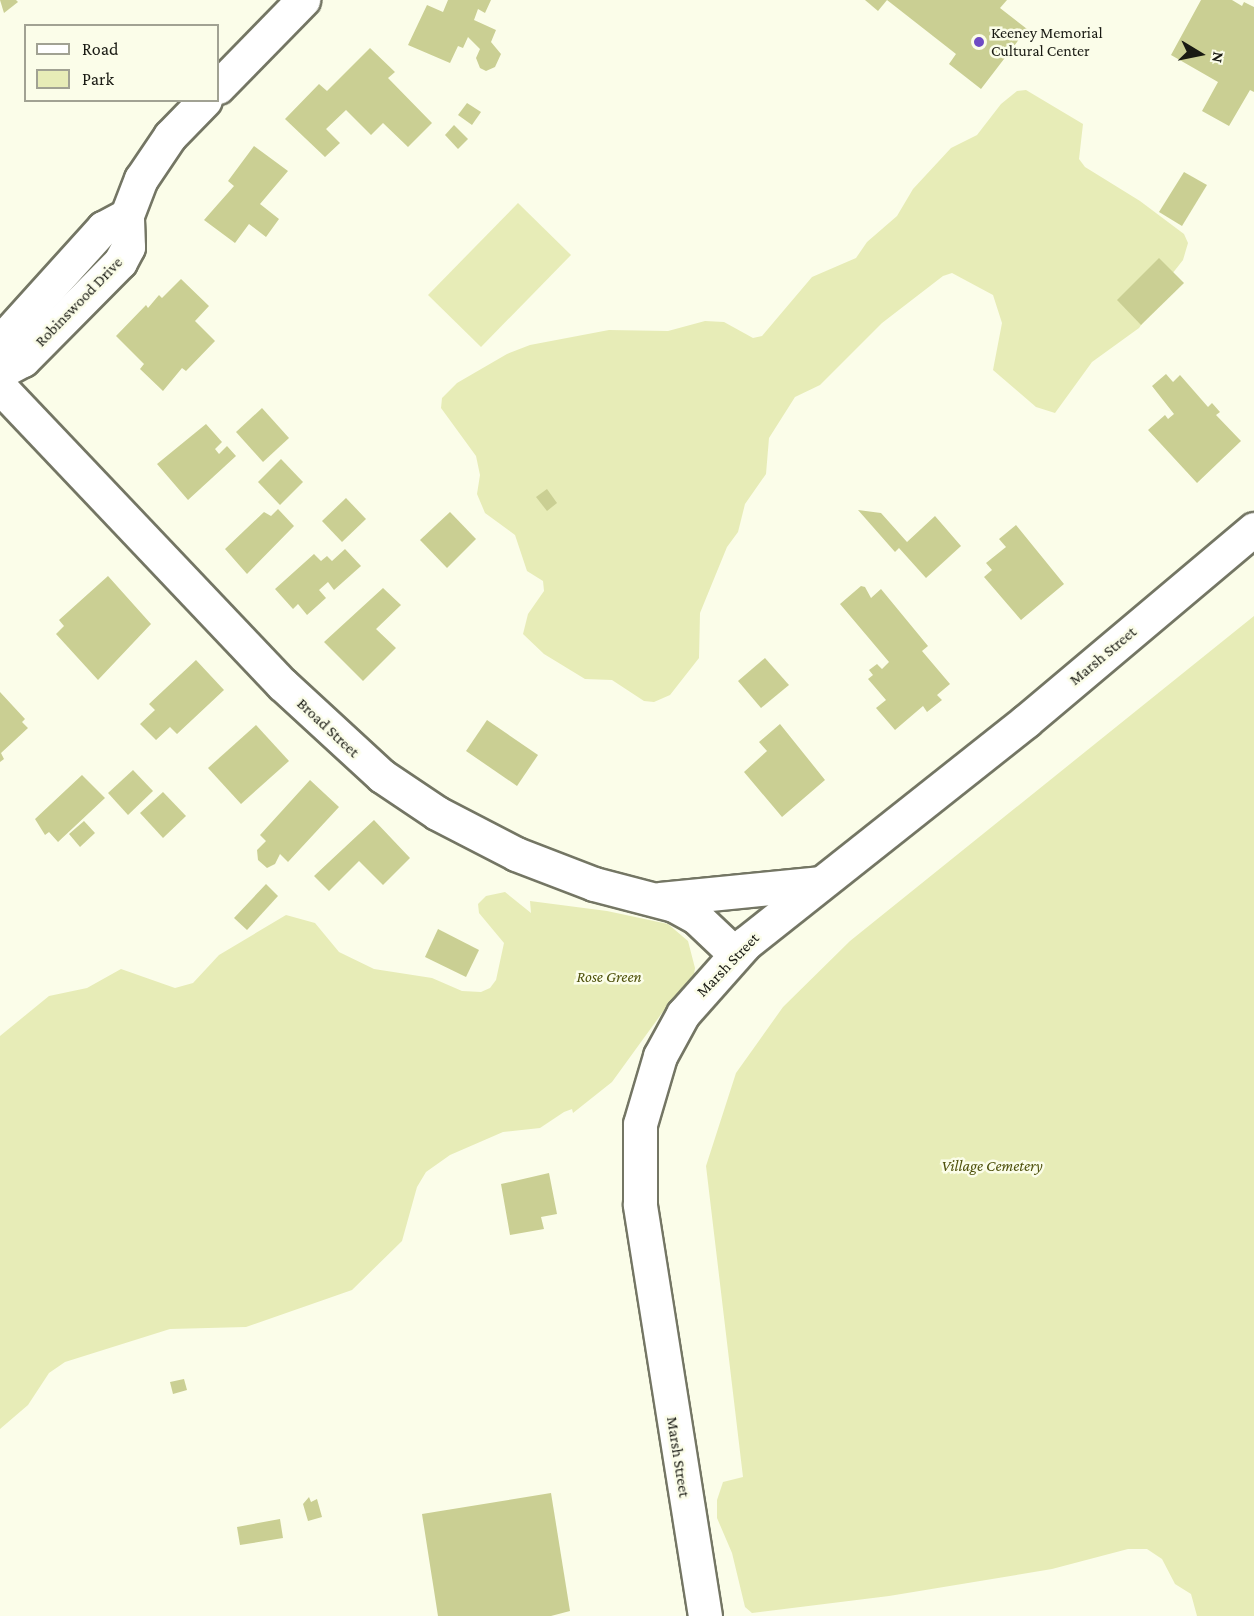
<!DOCTYPE html>
<html>
<head>
<meta charset="utf-8">
<style>
  body { margin:0 }
  #map { position:relative; width:1254px; height:1616px; overflow:hidden; background:#fbfde9; font-family:"Crimson Pro",serif }
  div>[style] { position:absolute }
  [style*='--x'] { left:calc(var(--x)*1px); top:calc(var(--y)*1px); width:calc(var(--w)*1px); rotate:calc(var(--a)*1deg) }
  .green>* { inset:0; background:#e7ecb7 }
  .building>* { inset:0; background:#cacf93 }
  .roads { filter:drop-shadow(2px 0 #747664) drop-shadow(-2px 0 #747664) drop-shadow(0 2px #747664) drop-shadow(0 -2px #747664) }
  .minor>* { height:33px; margin:-16.5px; padding:0 16.5px; transform-origin:16.5px; border-radius:16.5px; background:#fff }
  .tertiary>* { height:33px; margin:-16.5px; padding:0 16.5px; transform-origin:16.5px; border-radius:16.5px; background:#fff }
  .dots>* { width:16px; height:16px; translate:-50% -50%; box-sizing:border-box; border:3px solid #fbfde9; border-radius:50% }
  span { translate:-50% -50%; white-space:nowrap; text-align:center; line-height:1.15; -webkit-text-stroke:5px #fbfde9; paint-order:stroke }
  .poi-label { font-size:16px; color:#191a13 }
  .left { translate:0 -50%; text-align:left }
  .street-label { font-size:16px; color:#191a13 }
  .park-label { font-size:16px; color:#4e510b; font-style:italic }
  .legend { position:absolute; left:24px; top:24px; width:195px; height:78px; box-sizing:border-box; background:#fbfde9; border:2px solid #a1a293; margin:0; padding:8px 10px; list-style:none; font-size:18px; color:#191a13 }
  .legend li { display:flex; align-items:center; gap:12px; height:30px }
  .legend b { width:30px; border:2px solid #a1a293 }
  .north { position:absolute; left:1170px; top:24px; width:60px; height:60px; -webkit-text-stroke:4px #fbfde9; paint-order:stroke; rotate:100deg; font-size:16px; font-weight:700; line-height:24px; text-align:center; color:#191a13 }
  .north::after { content:''; display:block; margin:auto; width:21px; height:27px; background:#191a13; clip-path:polygon(50% 0,100% 100%,50% 72%,0 100%) }
</style>
</head>
<body>
<div id="map">
  <div class="green">
    <i style="clip-path:polygon(1026px 90px,1083px 124px,1079px 159px,1085px 167px,1140px 201px,1184px 234px,1188px 243px,1183px 260px,1161px 288px,1155px 306px,1139px 328px,1092px 362px,1055px 413px,1036px 407px,993px 370px,1002px 323px,993px 295px,952px 273px,943px 276px,882px 323px,820px 385px,795px 397px,769px 438px,766px 474px,745px 504px,738px 532px,727px 547px,700px 613px,699px 658px,670px 695px,654px 702px,644px 701px,612px 680px,585px 679px,544px 654px,523px 634px,528px 614px,544px 591px,543px 581px,527px 571px,515px 535px,485px 513px,477px 494px,480px 475px,476px 456px,441px 408px,442px 398px,457px 383px,507px 354px,530px 345px,609px 330px,668px 331px,705px 321px,724px 322px,753px 338px,762px 336px,812px 277px,856px 258px,867px 242px,897px 216px,913px 189px,951px 148px,977px 135px,1001px 104px,1017px 91px)"></i>
    <i style="clip-path:polygon(518px 203px,571px 255px,481px 347px,428px 295px)"></i>
    <i style="clip-path:polygon(1254px 616px,1254px 1616px,1197px 1616px,1191px 1594px,1175px 1584px,1162px 1559px,1147px 1549px,1128px 1549px,1052px 1569px,889px 1596px,752px 1613px,745px 1607px,732px 1553px,717px 1518px,717px 1500px,723px 1482px,743px 1477px,706px 1166px,736px 1073px,783px 1007px,850px 941px)"></i>
    <i style="clip-path:polygon(505px 892px,531px 913px,530px 901px,607px 911px,668px 924px,688px 941px,695px 968px,693px 981px,662px 1013px,612px 1082px,573px 1113px,572px 1109px,564px 1112px,540px 1128px,503px 1132px,450px 1155px,426px 1172px,417px 1187px,402px 1241px,352px 1290px,246px 1327px,170px 1329px,65px 1362px,49px 1373px,28px 1405px,0 1429px,0 1036px,49px 996px,87px 988px,121px 969px,175px 988px,193px 983px,219px 955px,286px 915px,315px 923px,339px 952px,374px 969px,432px 978px,462px 991px,481px 992px,490px 988px,496px 980px,504px 943px,479px 913px,478px 904px,486px 896px)"></i>
  </div>
  <div class="building">
    <i style="clip-path:polygon(0 0,16px 0,18px 2px,4px 13px)"></i>
    <i style="clip-path:polygon(448px 0,491px 0,485px 13px,478px 9px,474px 20px,496px 30px,491px 42px,501px 54px,495px 67px,486px 71px,480px 68px,476px 58px,480px 49px,468px 37px,463px 48px,458px 46px,450px 63px,408px 45px,427px 5px,443px 12px)"></i>
    <i style="clip-path:polygon(865px 0,887px 0,878px 11px)"></i>
    <i style="clip-path:polygon(887px 0,1007px 0,1000px 8px,1027px 29px,981px 89px,949px 64px,956px 54px)"></i>
    <i style="clip-path:polygon(1201px 0,1232px 0,1242px 6px,1244px 2px,1254px 7px,1254px 92px,1250px 90px,1229px 126px,1202px 111px,1218px 82px,1171px 55px)"></i>
    <i style="clip-path:polygon(370px 48px,395px 72px,388px 78px,432px 123px,408px 147px,383px 123px,371px 135px,346px 110px,326px 129px,340px 143px,325px 157px,285px 119px,319px 84px,327px 91px)"></i>
    <i style="clip-path:polygon(467px 103px,481px 112px,472px 125px,458px 115px)"></i>
    <i style="clip-path:polygon(454px 125px,468px 139px,458px 149px,445px 135px)"></i>
    <i style="clip-path:polygon(254px 146px,288px 171px,260px 204px,279px 219px,266px 237px,249px 224px,235px 243px,204px 220px,234px 186px,228px 181px)"></i>
    <i style="clip-path:polygon(1184px 172px,1207px 185px,1182px 226px,1159px 212px)"></i>
    <i style="clip-path:polygon(1159px 258px,1184px 283px,1141px 325px,1117px 300px)"></i>
    <i style="clip-path:polygon(181px 279px,209px 306px,195px 321px,215px 341px,186px 371px,182px 368px,163px 391px,140px 369px,144px 364px,116px 336px,146px 305px,148px 308px,159px 295px,162px 298px)"></i>
    <i style="clip-path:polygon(1166px 374px,1173px 382px,1180px 375px,1208px 407px,1212px 403px,1220px 412px,1216px 415px,1241px 441px,1197px 483px,1148px 430px,1165px 415px,1168px 419px,1174px 414px,1152px 386px)"></i>
    <i style="clip-path:polygon(262px 408px,289px 438px,263px 462px,236px 432px)"></i>
    <i style="clip-path:polygon(206px 424px,222px 442px,215px 449px,219px 454px,227px 446px,236px 456px,188px 500px,157px 464px)"></i>
    <i style="clip-path:polygon(281px 459px,303px 482px,280px 505px,258px 482px)"></i>
    <i style="clip-path:polygon(547px 489px,557px 503px,547px 511px,536px 497px)"></i>
    <i style="clip-path:polygon(346px 498px,366px 519px,342px 542px,322px 521px)"></i>
    <i style="clip-path:polygon(278px 509px,294px 526px,247px 574px,225px 549px,264px 512px,271px 516px)"></i>
    <i style="clip-path:polygon(858px 510px,881px 513px,907px 542px,935px 516px,961px 546px,926px 578px,899px 548px,895px 552px)"></i>
    <i style="clip-path:polygon(450px 512px,476px 539px,447px 568px,420px 540px)"></i>
    <i style="clip-path:polygon(1016px 525px,1064px 584px,1021px 620px,984px 577px,992px 570px,986px 563px,1006px 547px,999px 539px)"></i>
    <i style="clip-path:polygon(345px 549px,361px 566px,334px 590px,328px 582px,319px 590px,326px 598px,307px 615px,298px 604px,293px 609px,275px 589px,314px 554px,321px 561px,327px 556px,332px 561px)"></i>
    <i style="clip-path:polygon(108px 576px,151px 624px,98px 680px,56px 634px,64px 626px,59px 620px)"></i>
    <i style="clip-path:polygon(861px 586px,865px 587px,871px 598px,881px 589px,928px 646px,922px 651px,950px 684px,937px 695px,942px 700px,927px 712px,923px 706px,895px 730px,876px 708px,886px 700px,868px 679px,873px 675px,869px 670px,877px 664px,882px 669px,889px 662px,840px 604px)"></i>
    <i style="clip-path:polygon(383px 588px,401px 605px,376px 629px,396px 648px,363px 681px,324px 642px)"></i>
    <i style="clip-path:polygon(765px 658px,789px 685px,761px 708px,738px 681px)"></i>
    <i style="clip-path:polygon(196px 660px,224px 690px,177px 734px,170px 727px,156px 740px,140px 724px,155px 710px,149px 704px)"></i>
    <i style="clip-path:polygon(0 692px,25px 719px,22px 722px,28px 728px,1px 753px,4px 759px,0 762px)"></i>
    <i style="clip-path:polygon(487px 720px,538px 755px,517px 786px,466px 751px)"></i>
    <i style="clip-path:polygon(780px 724px,825px 780px,782px 817px,744px 772px,767px 751px,759px 742px)"></i>
    <i style="clip-path:polygon(256px 725px,289px 761px,241px 804px,208px 768px)"></i>
    <i style="clip-path:polygon(133px 770px,153px 791px,128px 815px,108px 793px)"></i>
    <i style="clip-path:polygon(82px 775px,105px 798px,58px 842px,49px 832px,45px 835px,35px 819px)"></i>
    <i style="clip-path:polygon(310px 780px,339px 807px,288px 862px,280px 854px,275px 864px,267px 868px,258px 860px,257px 850px,266px 841px,260px 835px)"></i>
    <i style="clip-path:polygon(163px 792px,186px 816px,163px 838px,140px 813px)"></i>
    <i style="clip-path:polygon(374px 820px,410px 858px,383px 885px,359px 861px,329px 891px,314px 876px)"></i>
    <i style="clip-path:polygon(84px 821px,95px 833px,80px 847px,69px 834px)"></i>
    <i style="clip-path:polygon(266px 884px,278px 896px,247px 930px,234px 918px)"></i>
    <i style="clip-path:polygon(438px 929px,479px 950px,466px 977px,425px 957px)"></i>
    <i style="clip-path:polygon(549px 1173px,557px 1214px,541px 1217px,544px 1229px,510px 1235px,501px 1184px)"></i>
    <i style="clip-path:polygon(184px 1379px,187px 1390px,173px 1394px,170px 1382px)"></i>
    <i style="clip-path:polygon(551px 1493px,570px 1611px,551px 1616px,438px 1616px,422px 1514px)"></i>
    <i style="clip-path:polygon(309px 1497px,311px 1502px,317px 1499px,322px 1517px,308px 1521px,303px 1504px)"></i>
    <i style="clip-path:polygon(280px 1519px,283px 1538px,240px 1545px,237px 1527px)"></i>
  </div>
  <div class="roads">
    <div class="minor">
      <i style="--x:218;--y:87;--w:122;--a:-45.7"></i>
      <i style="--x:0;--y:342;--w:154;--a:-47.9"></i>
      <i style="--x:103;--y:228;--w:27;--a:-28"></i>
      <i style="--x:0;--y:372;--w:26;--a:-28"></i>
      <i style="--x:23;--y:360;--w:138;--a:-45.3"></i>
      <i style="--x:120;--y:262;--w:17;--a:-62"></i>
      <i style="--x:128;--y:247;--w:32;--a:-92"></i>
      <i style="--x:127;--y:215;--w:39;--a:-69"></i>
      <i style="--x:141;--y:179;--w:52;--a:-56"></i>
      <i style="--x:170;--y:136;--w:50;--a:-45.8"></i>
    </div>
    <div class="tertiary">
      <i style="--x:0;--y:387;--w:410;--a:46.5"></i>
      <i style="--x:282;--y:684;--w:136;--a:42.6"></i>
      <i style="--x:382;--y:776;--w:66;--a:33.9"></i>
      <i style="--x:437;--y:813;--w:89;--a:27.4"></i>
      <i style="--x:516;--y:854;--w:84;--a:21"></i>
      <i style="--x:594;--y:884;--w:83;--a:14.7"></i>
      <i style="--x:674;--y:905;--w:26;--a:29"></i>
      <i style="--x:697;--y:918;--w:52;--a:43.5"></i>
      <i style="--x:660;--y:899;--w:160;--a:-5.7"></i>
      <i style="--x:705;--y:1616;--w:417;--a:-99"></i>
      <i style="--x:640;--y:1204;--w:80;--a:-90"></i>
      <i style="--x:640;--y:1124;--w:71;--a:-73.6"></i>
      <i style="--x:660;--y:1056;--w:48;--a:-61.3"></i>
      <i style="--x:683;--y:1014;--w:95;--a:-48.4"></i>
      <i style="--x:746;--y:943;--w:357;--a:-38.4"></i>
      <i style="--x:1026;--y:721;--w:298;--a:-40.1"></i>
    </div>
  </div>
  <div class="dots">
    <i style="left:979px;top:42px;background:#6f4bc4"></i>
  </div>
  <div class="poi-label">
    <span class="left" style="left:991px;top:42px">Keeney Memorial<br>Cultural Center</span>
  </div>
  <div class="street-label">
    <span style="left:79px;top:302px;rotate:-46deg">Robinswood Drive</span>
    <span style="left:1103px;top:656px;rotate:-40deg">Marsh Street</span>
    <span style="left:328px;top:728px;rotate:43deg">Broad Street</span>
    <span style="left:728px;top:965px;rotate:-46deg">Marsh Street</span>
    <span style="left:678px;top:1457px;rotate:81deg">Marsh Street</span>
  </div>
  <div class="park-label">
    <span style="left:609px;top:977px">Rose Green</span>
    <span style="left:992px;top:1166px">Village Cemetery</span>
  </div>
  <ul class="legend">
  <li><b style="height:8px;background:#fff"></b>Road</li>
  <li><b style="height:16px;background:#e7ecb7"></b>Park</li>
  </ul>
  <div class="north">N</div>
</div>
</body>
</html>
